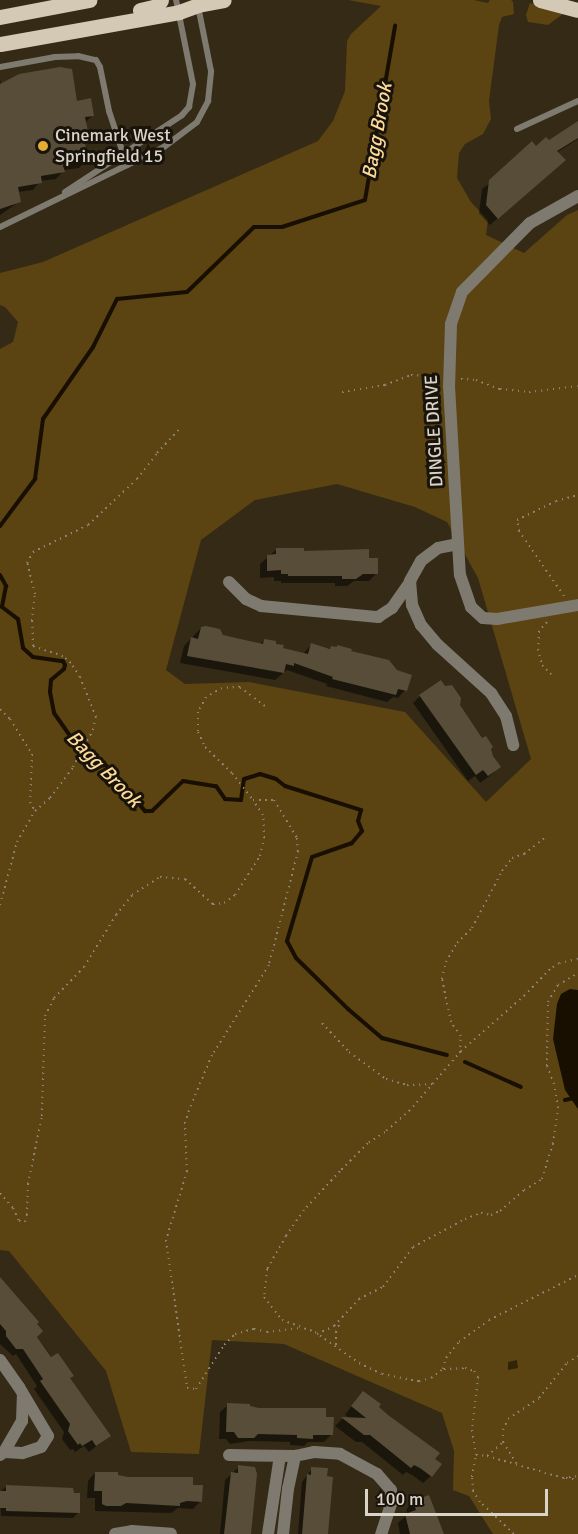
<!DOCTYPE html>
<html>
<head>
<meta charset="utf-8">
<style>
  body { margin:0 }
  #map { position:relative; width:578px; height:1534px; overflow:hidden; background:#342a16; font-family:Signika,sans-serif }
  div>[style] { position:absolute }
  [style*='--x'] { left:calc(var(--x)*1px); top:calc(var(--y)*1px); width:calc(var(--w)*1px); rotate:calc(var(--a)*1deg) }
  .green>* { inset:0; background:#5b4411 }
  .water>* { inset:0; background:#180f00 }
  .shadow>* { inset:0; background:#0007 }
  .stream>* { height:4px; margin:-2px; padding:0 2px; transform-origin:2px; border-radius:2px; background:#180f00 }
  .building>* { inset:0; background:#584d38 }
  .path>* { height:2px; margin-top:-1px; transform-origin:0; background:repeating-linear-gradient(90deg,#8d8576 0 1.5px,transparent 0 6px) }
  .service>* { height:6px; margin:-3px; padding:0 3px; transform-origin:3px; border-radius:3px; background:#7f7a70 }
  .minor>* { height:12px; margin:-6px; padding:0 6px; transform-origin:6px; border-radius:6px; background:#7f7a70 }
  .primary>* { height:15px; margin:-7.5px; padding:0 7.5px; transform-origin:7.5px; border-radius:7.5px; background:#d4c9b5 }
  .dots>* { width:16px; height:16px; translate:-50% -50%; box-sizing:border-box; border:3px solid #18130b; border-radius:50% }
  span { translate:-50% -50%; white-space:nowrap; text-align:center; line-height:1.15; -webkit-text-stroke:6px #18130b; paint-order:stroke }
  .poi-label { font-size:18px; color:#dad3c8 }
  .left { translate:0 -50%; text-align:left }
  .street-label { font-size:18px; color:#dad3c8 }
  .water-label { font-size:20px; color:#feda97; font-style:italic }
  .scale { position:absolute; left:365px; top:1489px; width:183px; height:27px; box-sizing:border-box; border:3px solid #dad3c8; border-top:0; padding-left:8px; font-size:18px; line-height:21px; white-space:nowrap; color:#dad3c8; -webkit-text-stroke:4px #18130b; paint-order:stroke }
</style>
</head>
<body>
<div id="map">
  <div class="green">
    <i style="clip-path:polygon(evenodd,348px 0,474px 0,488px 3px,490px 0,511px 0,513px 2px,514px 14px,502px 17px,499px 25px,489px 101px,491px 119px,483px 134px,465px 144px,459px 153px,457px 178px,471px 202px,488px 220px,486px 235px,524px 253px,567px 215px,578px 210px,578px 1534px,493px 1534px,469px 1496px,453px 1490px,454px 1451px,442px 1413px,284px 1344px,212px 1340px,199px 1454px,131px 1452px,106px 1371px,9px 1251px,0 1250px,0 349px,13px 342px,18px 322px,5px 307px,0 305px,0 273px,43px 262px,318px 141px,333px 121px,345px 91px,347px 41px,351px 34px,381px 6px,348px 0,337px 484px,415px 507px,447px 522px,478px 578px,531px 759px,486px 802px,405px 712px,249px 682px,185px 684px,166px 670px,201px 540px,255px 500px,337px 484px)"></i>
    <i style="clip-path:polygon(530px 3px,561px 12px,563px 14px,548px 25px,528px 22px,526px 15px)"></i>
  </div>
  <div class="water">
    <i style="clip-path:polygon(570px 989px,578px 990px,578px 1109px,565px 1090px,553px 1039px,557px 1004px,561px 994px)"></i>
  </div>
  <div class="shadow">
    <i style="clip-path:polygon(0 78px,1px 85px,76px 103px,93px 115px,85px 123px,86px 131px,82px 135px,86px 160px,79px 168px,64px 170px,56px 179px,40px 181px,33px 190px,18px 192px,19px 202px,0 215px)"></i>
    <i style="clip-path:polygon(578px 123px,578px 139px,556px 153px,556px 167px,490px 225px,479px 213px,482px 189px,536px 148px)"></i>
    <i style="clip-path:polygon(276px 550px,368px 560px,377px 573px,369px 581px,354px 581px,347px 586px,335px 586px,335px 583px,281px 583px,281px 581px,274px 581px,274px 577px,260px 578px,260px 564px)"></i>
    <i style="clip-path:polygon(201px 628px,222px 637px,260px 645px,264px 640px,281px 649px,303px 654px,311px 645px,349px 652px,405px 690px,398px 698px,393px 697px,387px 702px,326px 686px,327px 684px,287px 670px,275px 680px,180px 663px,184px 646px)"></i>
    <i style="clip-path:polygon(420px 696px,458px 705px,499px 767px,491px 775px,480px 783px,475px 776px,468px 781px,413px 703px)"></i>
    <i style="clip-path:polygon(0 1286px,109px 1436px,89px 1452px,84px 1446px,75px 1452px,73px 1449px,70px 1450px,62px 1439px,64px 1432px,34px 1389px,37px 1386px,16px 1354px,13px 1356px,0 1344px)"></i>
    <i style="clip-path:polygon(517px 1360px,518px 1368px,508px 1370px,508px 1362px)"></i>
    <i style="clip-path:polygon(356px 1400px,377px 1407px,433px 1459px,431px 1476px,423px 1483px,412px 1475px,406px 1472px,403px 1475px,362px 1442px,356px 1442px,335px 1426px,342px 1419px,351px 1419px,345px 1415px)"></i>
    <i style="clip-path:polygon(228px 1405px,325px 1419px,332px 1434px,324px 1442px,308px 1442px,304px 1446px,290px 1445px,290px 1442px,249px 1441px,230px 1444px,226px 1439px,219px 1439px,220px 1412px)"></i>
    <i style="clip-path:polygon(239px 1467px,248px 1534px,220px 1534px,225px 1480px)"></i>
    <i style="clip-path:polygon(312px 1469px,325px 1478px,327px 1534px,298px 1534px,302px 1482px)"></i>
    <i style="clip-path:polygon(95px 1473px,191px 1486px,201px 1501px,193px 1509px,178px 1508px,171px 1513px,95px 1511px,95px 1498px,87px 1498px,88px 1481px)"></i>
    <i style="clip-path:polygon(7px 1486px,78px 1513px,73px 1518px,1px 1516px,0 1492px)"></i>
    <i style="clip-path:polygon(428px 1497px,443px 1534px,400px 1534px,398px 1523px,408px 1514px,406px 1510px,413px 1502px)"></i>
  </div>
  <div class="stream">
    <i style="--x:0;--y:526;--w:59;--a:-53.3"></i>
    <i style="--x:35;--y:479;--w:61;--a:-82.4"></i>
    <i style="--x:43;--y:419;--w:88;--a:-55.2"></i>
    <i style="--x:93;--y:347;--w:54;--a:-63.4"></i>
    <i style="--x:117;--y:299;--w:70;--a:-5.7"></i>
    <i style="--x:187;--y:292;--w:93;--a:-44.1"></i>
    <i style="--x:254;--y:227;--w:28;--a:0"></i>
    <i style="--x:282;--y:227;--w:87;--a:-18"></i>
    <i style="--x:365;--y:200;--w:177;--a:-80.2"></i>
    <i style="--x:0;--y:575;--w:13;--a:61"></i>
    <i style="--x:6;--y:586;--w:21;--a:101"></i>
    <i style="--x:2;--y:607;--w:20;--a:37"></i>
    <i style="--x:18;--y:619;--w:29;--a:80"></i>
    <i style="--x:23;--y:648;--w:13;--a:42"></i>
    <i style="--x:33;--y:657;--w:30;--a:8"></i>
    <i style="--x:63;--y:661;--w:4;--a:63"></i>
    <i style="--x:65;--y:665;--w:4;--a:104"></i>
    <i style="--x:64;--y:669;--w:17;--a:140"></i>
    <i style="--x:51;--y:680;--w:12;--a:95"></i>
    <i style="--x:50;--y:692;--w:21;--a:79"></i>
    <i style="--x:54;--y:713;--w:32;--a:55"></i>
    <i style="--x:72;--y:739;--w:39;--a:37"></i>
    <i style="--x:103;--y:762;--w:65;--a:49.4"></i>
    <i style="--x:145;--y:811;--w:7;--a:0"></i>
    <i style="--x:152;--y:811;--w:43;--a:-44.1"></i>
    <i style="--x:183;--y:781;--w:33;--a:9"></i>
    <i style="--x:216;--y:786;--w:16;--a:55"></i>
    <i style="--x:225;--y:799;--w:16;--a:4"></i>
    <i style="--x:241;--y:800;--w:21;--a:-82"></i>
    <i style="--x:244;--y:779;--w:17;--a:-17"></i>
    <i style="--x:260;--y:774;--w:17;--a:17"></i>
    <i style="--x:276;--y:779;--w:11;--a:38"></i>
    <i style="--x:285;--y:786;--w:80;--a:17.5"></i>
    <i style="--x:361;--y:810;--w:11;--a:105"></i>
    <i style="--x:358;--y:821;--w:11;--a:68"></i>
    <i style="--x:362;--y:831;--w:16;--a:130"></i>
    <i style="--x:352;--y:843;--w:42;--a:160.7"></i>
    <i style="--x:312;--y:857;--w:88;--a:106.6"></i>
    <i style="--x:287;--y:941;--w:19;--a:62"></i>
    <i style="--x:296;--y:958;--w:73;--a:44.4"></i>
    <i style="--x:348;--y:1009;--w:45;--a:40.5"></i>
    <i style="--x:382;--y:1038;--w:67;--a:14.7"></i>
    <i style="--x:465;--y:1062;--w:61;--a:24.1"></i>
    <i style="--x:565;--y:1100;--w:13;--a:-13"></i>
  </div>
  <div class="building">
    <i style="clip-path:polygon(60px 67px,72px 69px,77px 101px,91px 98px,94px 116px,85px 117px,88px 131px,83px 132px,88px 161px,63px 165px,65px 172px,41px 176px,42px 183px,18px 187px,21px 202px,0 209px,0 84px,19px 74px)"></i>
    <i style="clip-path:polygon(578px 121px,578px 138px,557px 151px,566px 160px,498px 219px,486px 205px,489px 180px,532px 141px,536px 146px,546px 137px,549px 140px)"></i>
    <i style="clip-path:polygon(276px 548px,304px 548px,304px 551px,369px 549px,369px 558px,378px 558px,378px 574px,363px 574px,356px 579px,342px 579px,342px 576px,288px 576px,288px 574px,281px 574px,281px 570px,267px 571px,267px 555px,276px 554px)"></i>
    <i style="clip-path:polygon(206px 626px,220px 629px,223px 635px,263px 644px,264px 639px,276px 641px,276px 644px,284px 645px,283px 648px,308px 654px,311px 643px,330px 649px,331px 646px,337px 647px,337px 645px,352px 649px,351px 651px,389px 660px,397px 670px,412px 675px,407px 691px,398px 689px,396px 695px,332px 679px,333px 677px,294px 663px,294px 666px,286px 664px,284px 673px,187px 656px,191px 637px,198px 639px,201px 627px)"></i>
    <i style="clip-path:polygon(441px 680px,445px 686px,452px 685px,461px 698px,460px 705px,482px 738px,486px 736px,493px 747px,491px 749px,493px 756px,501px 767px,488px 776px,483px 770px,476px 775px,419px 695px)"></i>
    <i style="clip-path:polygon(0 1277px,39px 1322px,37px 1324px,43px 1331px,37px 1337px,51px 1357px,58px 1353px,74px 1376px,70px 1378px,111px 1436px,96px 1446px,92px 1440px,82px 1446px,80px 1443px,78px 1445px,68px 1431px,70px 1424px,40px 1381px,43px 1379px,23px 1349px,16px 1349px,6px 1336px,6px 1331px,0 1324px)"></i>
    <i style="clip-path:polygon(363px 1391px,381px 1404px,379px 1407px,388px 1415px,440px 1453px,435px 1459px,442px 1464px,432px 1477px,420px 1468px,414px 1465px,411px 1468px,370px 1435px,364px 1435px,341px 1417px,366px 1418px,351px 1406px)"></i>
    <i style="clip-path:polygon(227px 1403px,250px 1404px,250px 1406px,259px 1408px,326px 1408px,326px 1417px,334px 1417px,333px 1435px,313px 1435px,313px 1439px,297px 1438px,297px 1435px,258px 1434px,254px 1438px,238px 1438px,234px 1432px,226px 1432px)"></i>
    <i style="clip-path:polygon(238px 1465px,255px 1467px,257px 1474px,251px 1534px,224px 1534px,231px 1472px,238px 1473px)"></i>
    <i style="clip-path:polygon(311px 1467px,328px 1468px,327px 1476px,333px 1477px,328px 1534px,302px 1534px,307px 1474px,311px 1475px)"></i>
    <i style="clip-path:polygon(95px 1472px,118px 1472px,118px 1475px,128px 1477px,193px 1477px,193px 1485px,203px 1485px,202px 1502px,187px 1501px,180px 1503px,180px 1506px,126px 1503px,121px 1506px,106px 1506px,102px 1504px,102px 1491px,94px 1491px)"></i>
    <i style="clip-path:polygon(6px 1485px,73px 1488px,74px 1493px,80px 1493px,80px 1513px,6px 1511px,6px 1508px,0 1508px,0 1491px,6px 1491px)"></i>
    <i style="clip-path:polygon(429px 1495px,444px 1534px,410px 1534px,405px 1514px,416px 1510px,413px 1501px)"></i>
  </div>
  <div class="path">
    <i style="--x:461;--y:379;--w:15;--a:4"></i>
    <i style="--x:476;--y:380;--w:26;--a:21"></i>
    <i style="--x:500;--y:389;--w:29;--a:6"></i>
    <i style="--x:529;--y:392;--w:49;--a:-7"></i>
    <i style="--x:342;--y:392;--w:44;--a:-9.2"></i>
    <i style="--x:385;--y:385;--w:28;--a:-21"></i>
    <i style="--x:411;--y:375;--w:27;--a:4"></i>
    <i style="--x:564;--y:596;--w:79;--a:-124.7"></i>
    <i style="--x:519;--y:531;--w:11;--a:-100"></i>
    <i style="--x:517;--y:520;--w:43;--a:-26"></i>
    <i style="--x:556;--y:501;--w:23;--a:-15"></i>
    <i style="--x:547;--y:622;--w:12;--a:132"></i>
    <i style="--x:539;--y:631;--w:18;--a:93"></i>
    <i style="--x:538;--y:649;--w:16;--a:76"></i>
    <i style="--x:542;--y:665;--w:13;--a:45"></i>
    <i style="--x:265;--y:706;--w:31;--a:-143"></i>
    <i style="--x:240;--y:687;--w:18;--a:177"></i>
    <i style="--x:222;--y:688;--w:18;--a:151"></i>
    <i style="--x:206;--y:697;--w:17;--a:118"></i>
    <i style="--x:198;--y:712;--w:20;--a:90"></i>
    <i style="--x:198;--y:732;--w:17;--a:65"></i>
    <i style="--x:205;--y:747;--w:37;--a:44"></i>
    <i style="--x:232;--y:773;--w:34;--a:52"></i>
    <i style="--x:253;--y:800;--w:21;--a:0"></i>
    <i style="--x:274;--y:800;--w:44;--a:58.8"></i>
    <i style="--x:297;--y:838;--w:13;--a:86"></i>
    <i style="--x:298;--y:851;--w:118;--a:104.3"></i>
    <i style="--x:269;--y:965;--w:107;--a:122.3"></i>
    <i style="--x:212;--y:1055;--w:54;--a:112.8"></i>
    <i style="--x:191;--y:1105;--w:18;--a:109"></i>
    <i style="--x:185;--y:1122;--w:49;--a:87.7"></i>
    <i style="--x:187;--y:1171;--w:72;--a:106.9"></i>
    <i style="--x:166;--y:1240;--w:149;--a:81.9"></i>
    <i style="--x:187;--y:1388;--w:9;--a:6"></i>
    <i style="--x:196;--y:1389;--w:52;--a:-57.5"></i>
    <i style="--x:224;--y:1345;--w:16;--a:-45"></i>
    <i style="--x:235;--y:1334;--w:20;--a:-15"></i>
    <i style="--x:254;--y:1329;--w:13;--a:13"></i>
    <i style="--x:267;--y:1332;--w:33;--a:-7"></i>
    <i style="--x:0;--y:709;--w:14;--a:45"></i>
    <i style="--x:10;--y:719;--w:41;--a:57.8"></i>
    <i style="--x:32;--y:754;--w:48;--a:92.4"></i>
    <i style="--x:30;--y:802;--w:10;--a:61"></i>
    <i style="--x:0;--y:905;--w:65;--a:-74.9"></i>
    <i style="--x:17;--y:842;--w:36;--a:-60"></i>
    <i style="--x:35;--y:811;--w:20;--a:-41"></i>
    <i style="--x:50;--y:798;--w:39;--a:-53"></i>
    <i style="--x:73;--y:767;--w:42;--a:-61.6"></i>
    <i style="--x:93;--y:730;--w:13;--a:-77"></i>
    <i style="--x:96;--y:717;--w:43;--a:-111.8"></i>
    <i style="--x:80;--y:677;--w:17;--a:-123"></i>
    <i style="--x:71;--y:663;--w:11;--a:-139"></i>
    <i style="--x:63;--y:656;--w:32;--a:-162"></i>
    <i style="--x:33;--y:646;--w:25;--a:-92"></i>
    <i style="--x:32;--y:621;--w:27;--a:-84"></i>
    <i style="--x:35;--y:594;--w:32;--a:-104"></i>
    <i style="--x:27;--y:563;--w:13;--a:-61"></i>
    <i style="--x:33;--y:552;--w:61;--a:-26.1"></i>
    <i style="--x:88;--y:525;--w:67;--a:-43.2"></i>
    <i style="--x:137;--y:479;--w:33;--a:-52"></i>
    <i style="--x:157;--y:453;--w:34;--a:-47"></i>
    <i style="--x:578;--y:959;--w:19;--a:168"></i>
    <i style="--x:559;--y:963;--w:11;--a:146"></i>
    <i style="--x:550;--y:969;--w:36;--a:134"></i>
    <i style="--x:525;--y:995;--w:85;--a:138.8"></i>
    <i style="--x:461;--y:1051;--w:78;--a:130.8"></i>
    <i style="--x:410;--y:1110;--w:33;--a:139"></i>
    <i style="--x:385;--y:1132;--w:20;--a:147"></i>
    <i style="--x:368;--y:1143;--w:40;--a:135"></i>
    <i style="--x:340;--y:1171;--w:53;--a:132.7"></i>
    <i style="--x:304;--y:1210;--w:32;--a:125"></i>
    <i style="--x:286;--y:1236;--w:38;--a:120"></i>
    <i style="--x:267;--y:1269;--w:28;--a:96"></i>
    <i style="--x:264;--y:1297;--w:29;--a:52"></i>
    <i style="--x:282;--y:1320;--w:35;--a:20"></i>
    <i style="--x:315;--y:1332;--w:54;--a:35.2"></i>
    <i style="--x:359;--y:1363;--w:25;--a:26"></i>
    <i style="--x:382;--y:1374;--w:38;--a:11"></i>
    <i style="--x:419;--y:1381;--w:12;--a:-14"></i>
    <i style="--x:431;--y:1378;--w:15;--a:-37"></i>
    <i style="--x:443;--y:1369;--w:11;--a:-75"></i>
    <i style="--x:446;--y:1358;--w:21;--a:-51"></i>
    <i style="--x:459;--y:1342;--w:37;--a:-36"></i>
    <i style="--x:489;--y:1320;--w:100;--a:-26.8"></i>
    <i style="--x:322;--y:1023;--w:40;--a:47"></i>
    <i style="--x:349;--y:1052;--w:46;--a:36.1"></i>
    <i style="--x:386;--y:1079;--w:22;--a:16"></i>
    <i style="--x:407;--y:1085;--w:26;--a:-2"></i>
    <i style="--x:460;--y:1053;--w:17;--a:-87"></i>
    <i style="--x:461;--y:1036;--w:17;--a:-126"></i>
    <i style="--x:451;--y:1022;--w:44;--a:-101.8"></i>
    <i style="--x:442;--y:979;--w:17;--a:-77"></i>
    <i style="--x:446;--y:962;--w:22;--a:-60"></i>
    <i style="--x:457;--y:943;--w:21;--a:-45"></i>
    <i style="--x:472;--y:928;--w:64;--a:-62.2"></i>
    <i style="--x:502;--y:871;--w:16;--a:-52"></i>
    <i style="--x:512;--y:858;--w:13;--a:-18"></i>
    <i style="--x:524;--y:854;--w:29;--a:-38"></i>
    <i style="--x:0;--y:1193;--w:20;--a:49"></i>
    <i style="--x:13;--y:1208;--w:14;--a:65"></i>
    <i style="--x:19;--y:1221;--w:6;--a:9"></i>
    <i style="--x:25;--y:1222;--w:7;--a:-74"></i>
    <i style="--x:27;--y:1215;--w:31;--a:-88"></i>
    <i style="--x:28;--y:1184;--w:69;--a:-78.4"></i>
    <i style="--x:42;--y:1116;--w:100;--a:-88.3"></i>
    <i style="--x:45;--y:1016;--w:20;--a:-63"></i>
    <i style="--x:54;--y:998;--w:43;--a:-45.9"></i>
    <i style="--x:84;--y:967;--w:61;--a:-58.4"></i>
    <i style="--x:116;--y:915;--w:26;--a:-51"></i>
    <i style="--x:132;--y:895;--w:33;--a:-33"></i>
    <i style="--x:160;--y:877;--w:25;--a:5"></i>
    <i style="--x:185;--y:879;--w:38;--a:42"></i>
    <i style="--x:213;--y:904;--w:11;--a:-5"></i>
    <i style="--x:224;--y:903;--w:14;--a:-36"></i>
    <i style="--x:235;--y:895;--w:46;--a:-57.3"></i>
    <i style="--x:260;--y:856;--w:18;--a:-77"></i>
    <i style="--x:264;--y:838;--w:23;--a:-92"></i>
    <i style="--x:263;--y:815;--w:18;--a:-124"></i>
    <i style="--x:317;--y:1334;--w:19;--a:-25"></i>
    <i style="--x:334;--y:1326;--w:37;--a:-47"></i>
    <i style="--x:359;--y:1299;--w:27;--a:-27"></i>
    <i style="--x:383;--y:1287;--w:50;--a:-53.1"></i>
    <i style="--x:413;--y:1247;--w:59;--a:-28.3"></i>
    <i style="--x:465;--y:1219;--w:17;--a:-21"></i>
    <i style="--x:481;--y:1213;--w:10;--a:11"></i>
    <i style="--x:491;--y:1215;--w:10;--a:-24"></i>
    <i style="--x:500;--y:1211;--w:32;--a:-41"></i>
    <i style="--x:524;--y:1190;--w:21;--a:-31"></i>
    <i style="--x:542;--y:1179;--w:37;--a:-73"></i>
    <i style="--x:553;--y:1144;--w:36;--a:-82"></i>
    <i style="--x:558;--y:1108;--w:24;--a:-99"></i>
    <i style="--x:554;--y:1084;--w:19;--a:-111"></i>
    <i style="--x:547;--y:1066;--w:64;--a:-89.1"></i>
    <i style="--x:548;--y:1002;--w:20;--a:-60"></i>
    <i style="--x:558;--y:985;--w:23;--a:-31"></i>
    <i style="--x:336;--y:1345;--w:13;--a:-90"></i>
    <i style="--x:336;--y:1332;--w:11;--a:-68"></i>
    <i style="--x:444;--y:1369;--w:21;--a:-3"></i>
    <i style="--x:465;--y:1368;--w:9;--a:18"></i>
    <i style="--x:474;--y:1371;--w:7;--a:56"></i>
    <i style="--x:478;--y:1377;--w:53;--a:96.5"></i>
    <i style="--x:472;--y:1430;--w:25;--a:81"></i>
    <i style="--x:503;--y:1442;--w:12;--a:-90"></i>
    <i style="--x:503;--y:1430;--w:12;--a:-66"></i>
    <i style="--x:508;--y:1419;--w:37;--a:-34"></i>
    <i style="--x:539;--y:1398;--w:45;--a:-51.3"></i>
    <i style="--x:567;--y:1363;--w:13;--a:-32"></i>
    <i style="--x:487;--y:1456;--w:21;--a:-41"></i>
    <i style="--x:503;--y:1442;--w:25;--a:58"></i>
    <i style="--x:566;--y:1478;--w:12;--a:9"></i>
    <i style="--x:514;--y:1534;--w:47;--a:-136.7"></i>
    <i style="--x:480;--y:1502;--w:13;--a:-122"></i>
    <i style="--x:473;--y:1491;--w:14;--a:-94"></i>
    <i style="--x:472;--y:1477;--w:22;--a:-80"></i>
    <i style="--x:476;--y:1455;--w:11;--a:5"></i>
    <i style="--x:487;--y:1456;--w:79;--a:16.1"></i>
    <i style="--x:563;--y:1478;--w:15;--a:-8"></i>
  </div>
  <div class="service">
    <i style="--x:0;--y:67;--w:56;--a:-10.3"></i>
    <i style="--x:55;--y:57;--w:23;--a:-2"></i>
    <i style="--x:78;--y:56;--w:18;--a:13"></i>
    <i style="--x:96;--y:60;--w:8;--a:60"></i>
    <i style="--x:100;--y:67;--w:45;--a:78.4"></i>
    <i style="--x:109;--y:111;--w:57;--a:71.6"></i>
    <i style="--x:517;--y:129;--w:67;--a:-24.7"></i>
    <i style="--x:65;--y:192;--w:140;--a:-33.3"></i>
    <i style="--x:182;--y:115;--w:11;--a:-49"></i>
    <i style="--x:189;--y:107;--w:23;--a:-80"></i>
    <i style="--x:193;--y:84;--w:86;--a:-101.4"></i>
    <i style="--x:0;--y:227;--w:182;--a:-26"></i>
    <i style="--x:164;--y:147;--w:41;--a:-37.1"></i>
    <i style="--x:197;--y:122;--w:24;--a:-62"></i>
    <i style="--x:208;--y:101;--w:30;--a:-84"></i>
    <i style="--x:211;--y:71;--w:66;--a:-101.3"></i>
  </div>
  <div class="minor">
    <i style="--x:578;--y:196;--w:55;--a:150.6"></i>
    <i style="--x:530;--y:223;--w:97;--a:134.6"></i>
    <i style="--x:462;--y:292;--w:34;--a:109"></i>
    <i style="--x:451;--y:324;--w:62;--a:91.8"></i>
    <i style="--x:449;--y:386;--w:189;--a:86.7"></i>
    <i style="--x:460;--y:575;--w:34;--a:71"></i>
    <i style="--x:471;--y:607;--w:16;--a:43"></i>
    <i style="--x:483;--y:618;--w:14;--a:4"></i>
    <i style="--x:497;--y:619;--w:82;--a:-9.8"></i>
    <i style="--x:458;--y:544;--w:20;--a:169"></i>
    <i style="--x:438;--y:548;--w:21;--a:143"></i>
    <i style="--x:421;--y:561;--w:23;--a:119"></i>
    <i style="--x:410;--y:581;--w:24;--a:85"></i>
    <i style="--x:412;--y:605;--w:22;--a:66"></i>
    <i style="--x:421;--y:625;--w:26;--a:50"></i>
    <i style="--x:438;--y:645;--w:72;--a:42.2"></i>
    <i style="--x:491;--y:693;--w:27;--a:57"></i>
    <i style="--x:506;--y:716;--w:30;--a:76"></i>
    <i style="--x:229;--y:582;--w:24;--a:45"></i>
    <i style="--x:246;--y:599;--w:17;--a:25"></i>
    <i style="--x:261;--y:606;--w:118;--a:5.4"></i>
    <i style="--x:378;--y:617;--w:17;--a:-33"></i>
    <i style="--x:392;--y:608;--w:32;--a:-55"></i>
    <i style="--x:0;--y:1360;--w:33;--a:55"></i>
    <i style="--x:19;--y:1387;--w:57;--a:59.4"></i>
    <i style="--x:48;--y:1436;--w:13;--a:122"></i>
    <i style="--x:41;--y:1447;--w:20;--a:162"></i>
    <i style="--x:22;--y:1453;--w:18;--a:-177"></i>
    <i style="--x:4;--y:1452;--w:5;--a:143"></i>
    <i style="--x:4;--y:1452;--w:36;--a:-60"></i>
    <i style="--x:22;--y:1421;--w:25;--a:-88"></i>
    <i style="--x:229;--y:1455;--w:66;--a:0.9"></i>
    <i style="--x:295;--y:1456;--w:19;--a:-12"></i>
    <i style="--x:314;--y:1452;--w:26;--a:4"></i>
    <i style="--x:340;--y:1454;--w:42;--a:28.4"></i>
    <i style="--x:377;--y:1474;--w:21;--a:49"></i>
    <i style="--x:391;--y:1490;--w:14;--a:90"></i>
    <i style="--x:391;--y:1504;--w:32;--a:108"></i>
    <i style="--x:115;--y:1534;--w:17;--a:-10"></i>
    <i style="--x:132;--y:1531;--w:39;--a:4"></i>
    <i style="--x:268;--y:1534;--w:79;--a:-81.3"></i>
    <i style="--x:283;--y:1534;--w:45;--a:-83.7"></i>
    <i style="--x:288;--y:1489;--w:34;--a:-78"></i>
  </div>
  <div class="primary">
    <i style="--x:540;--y:0;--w:38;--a:15"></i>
    <i style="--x:140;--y:10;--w:17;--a:-13"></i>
    <i style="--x:157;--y:6;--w:7;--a:-56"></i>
    <i style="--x:0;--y:17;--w:91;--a:-10.8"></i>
    <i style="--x:0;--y:44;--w:182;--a:-10.1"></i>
    <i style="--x:179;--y:12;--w:20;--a:-20"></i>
    <i style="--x:198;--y:5;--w:26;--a:-11"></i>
  </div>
  <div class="dots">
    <i style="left:43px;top:146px;background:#e4ae35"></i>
  </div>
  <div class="poi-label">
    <span class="left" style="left:55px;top:146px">Cinemark West<br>Springfield 15</span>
  </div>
  <div class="street-label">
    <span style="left:434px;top:431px;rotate:-93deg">DINGLE DRIVE</span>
  </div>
  <div class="water-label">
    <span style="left:377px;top:131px;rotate:-80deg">Bagg Brook</span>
    <span style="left:104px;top:769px;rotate:46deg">Bagg Brook</span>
  </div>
  <div class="scale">100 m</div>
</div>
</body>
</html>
